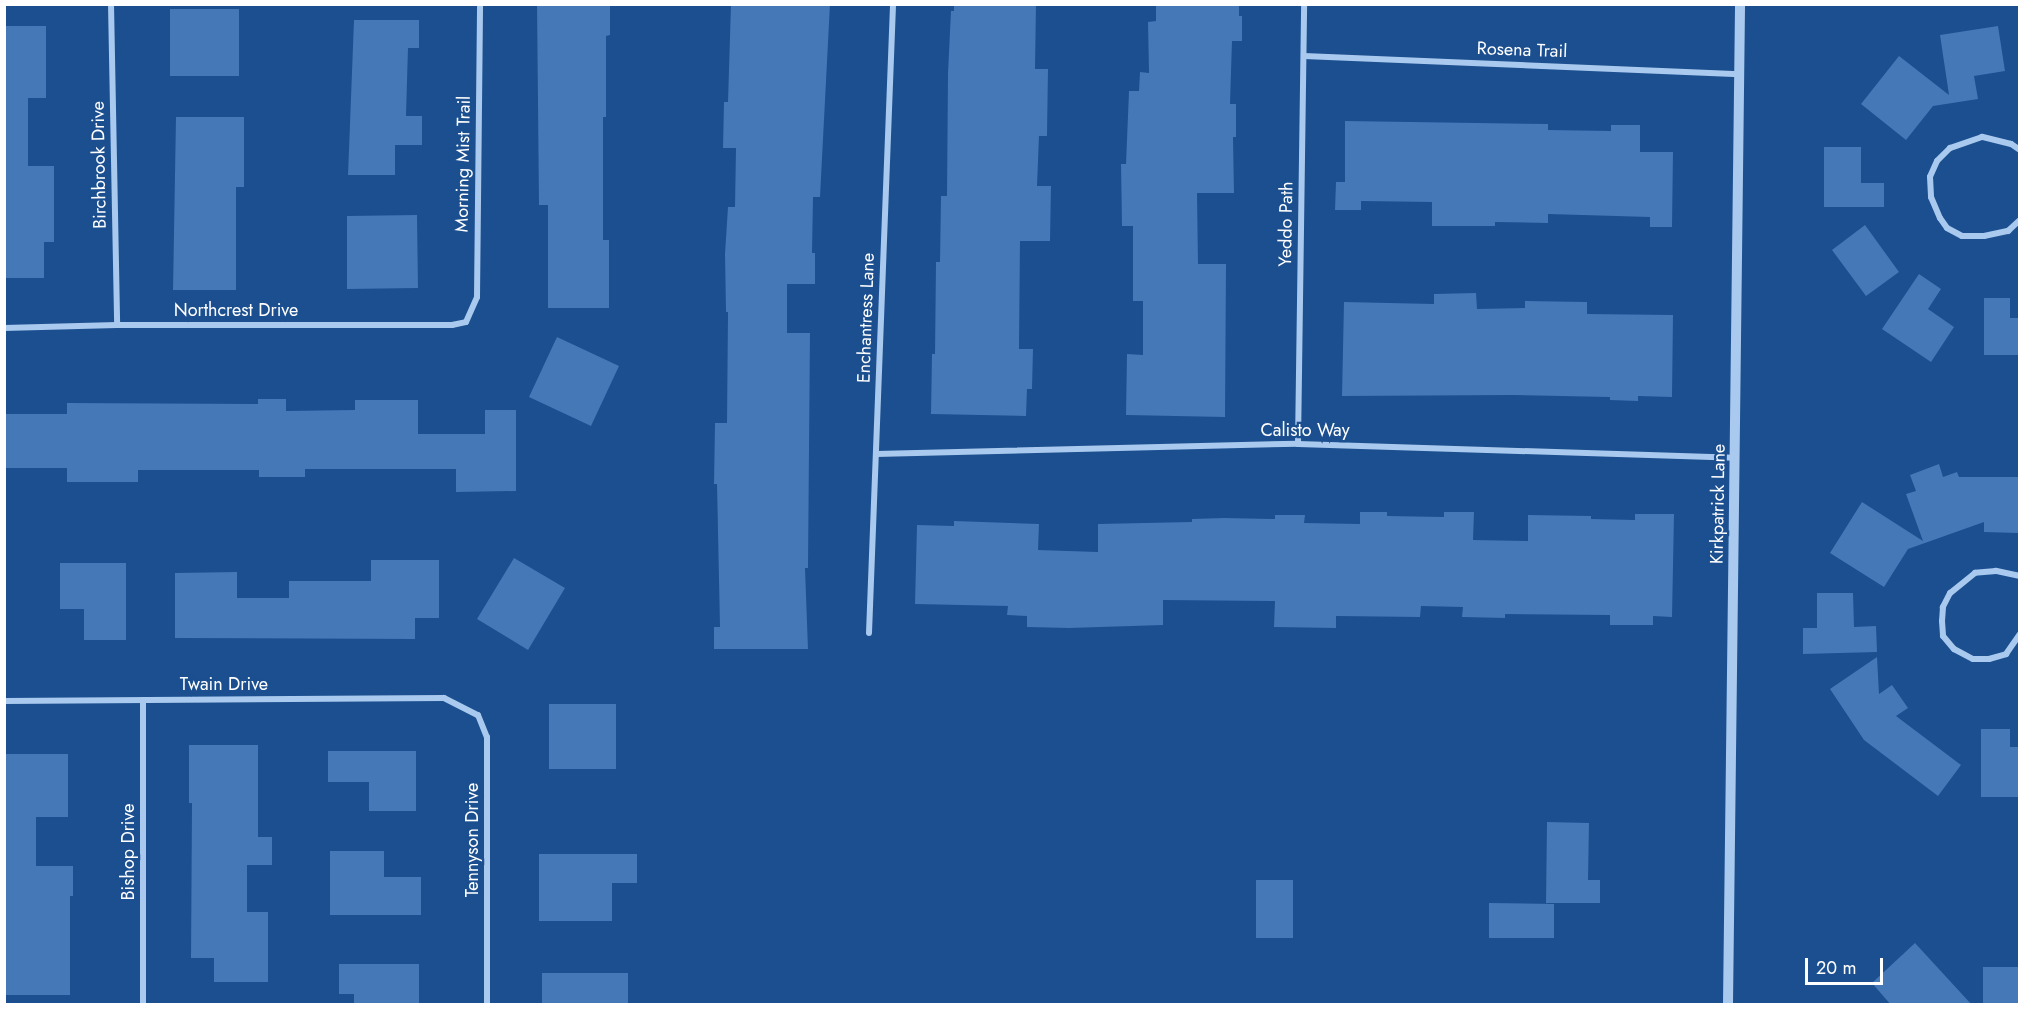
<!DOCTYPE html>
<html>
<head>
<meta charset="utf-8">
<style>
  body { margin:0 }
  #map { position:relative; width:2024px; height:1009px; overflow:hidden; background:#1b4f8f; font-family:Jost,sans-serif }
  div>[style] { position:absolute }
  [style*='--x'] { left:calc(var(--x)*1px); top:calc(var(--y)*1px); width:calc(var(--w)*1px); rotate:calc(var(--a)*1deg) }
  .building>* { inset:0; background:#4478b7 }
  .minor>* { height:6px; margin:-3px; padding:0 3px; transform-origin:3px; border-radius:3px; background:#a9c9ee }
  .tertiary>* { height:10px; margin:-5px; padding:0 5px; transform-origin:5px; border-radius:5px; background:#a9c9ee }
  span { translate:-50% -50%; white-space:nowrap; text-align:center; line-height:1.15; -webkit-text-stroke:4.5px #1b4f8f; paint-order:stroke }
  .street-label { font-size:18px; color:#fff }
  .frame { position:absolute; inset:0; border:6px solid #fff; pointer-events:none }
  .scale { position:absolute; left:1805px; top:958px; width:78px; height:27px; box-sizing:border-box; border:3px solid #fff; border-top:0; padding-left:8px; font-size:18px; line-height:21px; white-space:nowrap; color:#fff; -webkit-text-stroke:4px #1b4f8f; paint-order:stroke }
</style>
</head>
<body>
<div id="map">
  <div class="building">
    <i style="clip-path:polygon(537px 4px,610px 4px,610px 35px,606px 36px,606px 117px,603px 117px,603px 240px,609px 240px,609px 308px,548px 308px,548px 205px,539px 205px)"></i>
    <i style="clip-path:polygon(731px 4px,830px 4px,820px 197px,813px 197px,812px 253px,815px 253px,815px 284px,787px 284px,787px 333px,810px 333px,808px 568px,805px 568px,808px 649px,714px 649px,714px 627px,720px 627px,717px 484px,714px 484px,715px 423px,727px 423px,728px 312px,726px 312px,725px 254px,728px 207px,735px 207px,736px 148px,723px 148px,724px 102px,728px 102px)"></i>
    <i style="clip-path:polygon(954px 4px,1036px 4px,1035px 69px,1048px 69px,1047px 136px,1039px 136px,1037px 186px,1051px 186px,1050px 241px,1020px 241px,1019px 349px,1033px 349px,1032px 389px,1027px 389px,1026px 416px,931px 414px,932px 354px,935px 354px,936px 262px,940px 262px,941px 196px,947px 196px,948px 73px,951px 11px,954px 11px)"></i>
    <i style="clip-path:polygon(1156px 4px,1239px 4px,1239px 16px,1242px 16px,1242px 41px,1232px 41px,1230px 104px,1236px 104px,1236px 137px,1233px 137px,1234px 193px,1197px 193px,1198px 264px,1226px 264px,1225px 417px,1126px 415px,1127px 354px,1143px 355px,1143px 301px,1133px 301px,1133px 226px,1122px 226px,1121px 164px,1126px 164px,1129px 91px,1139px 91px,1140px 72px,1149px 73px,1148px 22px,1156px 21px)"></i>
    <i style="clip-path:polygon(170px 9px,239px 9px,239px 76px,170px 76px)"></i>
    <i style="clip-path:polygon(354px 20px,419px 20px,419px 48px,408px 48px,406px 116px,422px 116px,422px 145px,395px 145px,395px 175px,348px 175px)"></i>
    <i style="clip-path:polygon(4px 26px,46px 26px,46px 98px,28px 98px,28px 166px,54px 166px,54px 242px,44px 242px,44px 278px,4px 278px)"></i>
    <i style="clip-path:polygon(1998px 26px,2005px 71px,1974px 76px,1978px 99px,1933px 106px,1906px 140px,1861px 104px,1899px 56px,1949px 95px,1940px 35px)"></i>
    <i style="clip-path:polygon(176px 117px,244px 117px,244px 187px,236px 187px,236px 290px,173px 290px)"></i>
    <i style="clip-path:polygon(1345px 121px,1548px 124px,1548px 130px,1611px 131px,1611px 125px,1640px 125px,1640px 152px,1673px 152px,1672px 227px,1650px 227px,1650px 217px,1548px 214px,1548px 223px,1495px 222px,1495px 226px,1432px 226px,1432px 202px,1361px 201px,1361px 210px,1335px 210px,1336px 182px,1345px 182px)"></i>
    <i style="clip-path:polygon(1824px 147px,1861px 147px,1861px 183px,1884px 183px,1884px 207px,1824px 207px)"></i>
    <i style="clip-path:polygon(417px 215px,418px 288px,347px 289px,347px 216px)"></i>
    <i style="clip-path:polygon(1865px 225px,1899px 272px,1866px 296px,1832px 250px)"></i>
    <i style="clip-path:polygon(1919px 274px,1941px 289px,1928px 309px,1954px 327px,1931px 362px,1882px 329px)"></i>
    <i style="clip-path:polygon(1476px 293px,1477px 309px,1525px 308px,1525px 301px,1587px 302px,1587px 314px,1673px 315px,1672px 397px,1638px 396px,1638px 401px,1610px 400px,1610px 397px,1513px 395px,1342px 396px,1344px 302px,1434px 304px,1434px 294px)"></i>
    <i style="clip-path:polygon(1984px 298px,2010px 298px,2010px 318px,2019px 318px,2019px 355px,1984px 355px)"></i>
    <i style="clip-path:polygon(557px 337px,619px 366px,591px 426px,529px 397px)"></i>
    <i style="clip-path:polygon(258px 399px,286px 399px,286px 411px,355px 410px,355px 400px,418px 400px,418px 434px,485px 434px,485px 410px,516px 410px,516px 491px,456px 492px,456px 469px,305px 469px,305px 477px,259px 477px,259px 470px,138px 470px,138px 482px,67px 482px,67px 468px,4px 468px,4px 414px,67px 414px,67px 403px,258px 404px)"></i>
    <i style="clip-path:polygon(1939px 464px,1943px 477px,1957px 472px,1959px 477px,2019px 477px,2018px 533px,1984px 532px,1984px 522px,1908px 549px,1884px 587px,1830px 553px,1862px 502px,1923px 541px,1906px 494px,1916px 491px,1910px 475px)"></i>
    <i style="clip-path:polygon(1360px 512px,1387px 512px,1387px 516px,1444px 517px,1444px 512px,1474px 512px,1473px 540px,1528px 541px,1528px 515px,1591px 516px,1591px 519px,1635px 520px,1635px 514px,1674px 514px,1672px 617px,1653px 616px,1653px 625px,1610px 625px,1610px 615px,1505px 614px,1505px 618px,1462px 617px,1463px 607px,1421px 606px,1420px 617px,1336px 616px,1336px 628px,1274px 627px,1275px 601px,1163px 600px,1163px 625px,1069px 628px,1027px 627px,1027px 616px,1007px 615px,1008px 606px,915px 604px,917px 525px,954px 526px,954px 521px,1039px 524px,1038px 550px,1098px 552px,1098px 524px,1192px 522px,1192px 519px,1224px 518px,1275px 519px,1275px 515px,1305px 515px,1304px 523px,1360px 524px)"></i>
    <i style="clip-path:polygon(514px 558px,565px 588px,528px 650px,477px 619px)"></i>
    <i style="clip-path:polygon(371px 560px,439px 560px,439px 618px,415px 618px,415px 639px,175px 638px,175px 573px,237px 572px,237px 598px,289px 598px,289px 581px,371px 581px)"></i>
    <i style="clip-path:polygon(60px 563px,126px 563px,126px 640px,84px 640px,84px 609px,60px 609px)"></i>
    <i style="clip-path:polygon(1817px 593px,1853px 593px,1854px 627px,1876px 626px,1877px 652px,1803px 654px,1803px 628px,1817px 628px)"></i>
    <i style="clip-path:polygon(1877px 657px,1879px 694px,1892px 685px,1908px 708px,1896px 716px,1961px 765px,1938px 796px,1864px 740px,1830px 689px)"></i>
    <i style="clip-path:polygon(549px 704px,616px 704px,616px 769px,549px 769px)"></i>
    <i style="clip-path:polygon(1981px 729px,2010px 729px,2010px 747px,2019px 747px,2019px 797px,1981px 797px)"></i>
    <i style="clip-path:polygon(189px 745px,258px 745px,258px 837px,272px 837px,272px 865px,247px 865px,247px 912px,268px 912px,268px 982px,214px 982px,214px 958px,191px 958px,192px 803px,189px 803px)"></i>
    <i style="clip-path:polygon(328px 751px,416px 751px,416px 811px,369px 811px,369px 782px,328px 782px)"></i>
    <i style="clip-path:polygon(4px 754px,68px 754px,68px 817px,36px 817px,36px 866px,73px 866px,73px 896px,70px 896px,70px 995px,5px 995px)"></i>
    <i style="clip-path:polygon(1547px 822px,1589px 823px,1588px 880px,1600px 880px,1600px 903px,1546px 903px)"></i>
    <i style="clip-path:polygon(330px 851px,384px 851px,384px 877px,421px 877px,421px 915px,330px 915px)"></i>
    <i style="clip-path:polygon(539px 854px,637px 854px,637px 883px,612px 883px,612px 921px,539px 921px)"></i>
    <i style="clip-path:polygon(1256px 880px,1293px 880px,1293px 938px,1256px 938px)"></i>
    <i style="clip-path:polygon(1489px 903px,1554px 904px,1554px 938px,1489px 938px)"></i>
    <i style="clip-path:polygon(1915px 943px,1972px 1005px,1891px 1005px,1872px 983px)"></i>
    <i style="clip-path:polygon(339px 964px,419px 964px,419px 1005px,354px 1005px,354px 994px,339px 994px)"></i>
    <i style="clip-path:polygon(1983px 967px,2019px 967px,2019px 1003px,1983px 1003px)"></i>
    <i style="clip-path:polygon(542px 973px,628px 973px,628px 1005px,542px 1005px)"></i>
  </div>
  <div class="minor">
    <i style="--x:111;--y:4;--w:321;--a:88.9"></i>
    <i style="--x:1304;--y:56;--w:436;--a:2.4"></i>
    <i style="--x:2020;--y:150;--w:11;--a:-146"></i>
    <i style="--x:2011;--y:144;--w:30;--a:-166"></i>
    <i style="--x:1982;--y:137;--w:34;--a:161"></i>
    <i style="--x:1950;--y:148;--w:18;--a:135"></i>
    <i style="--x:1937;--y:161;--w:17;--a:114"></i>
    <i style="--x:1930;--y:177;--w:20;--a:87"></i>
    <i style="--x:1931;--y:197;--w:23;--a:67"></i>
    <i style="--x:1940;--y:218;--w:12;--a:55"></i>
    <i style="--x:1947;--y:228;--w:17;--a:28"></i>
    <i style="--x:1962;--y:236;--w:22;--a:0"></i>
    <i style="--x:1984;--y:236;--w:25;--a:-12"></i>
    <i style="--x:2008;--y:231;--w:16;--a:-43"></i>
    <i style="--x:4;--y:328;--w:113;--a:-1.5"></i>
    <i style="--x:117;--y:325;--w:335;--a:0"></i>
    <i style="--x:452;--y:325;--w:14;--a:-12"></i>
    <i style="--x:466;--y:322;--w:27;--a:-66"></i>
    <i style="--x:477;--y:297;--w:293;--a:-89.4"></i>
    <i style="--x:1298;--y:444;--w:440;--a:-89.2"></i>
    <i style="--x:876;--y:454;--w:422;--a:-1.4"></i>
    <i style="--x:1298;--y:444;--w:437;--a:1.8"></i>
    <i style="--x:2020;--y:576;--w:25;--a:-168"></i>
    <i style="--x:1996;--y:571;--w:21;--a:175"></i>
    <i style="--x:1975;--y:573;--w:32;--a:141"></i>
    <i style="--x:1950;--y:593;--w:16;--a:117"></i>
    <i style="--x:1943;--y:607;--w:14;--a:94"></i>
    <i style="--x:1942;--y:621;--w:15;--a:86"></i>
    <i style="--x:1943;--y:636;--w:17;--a:50"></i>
    <i style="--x:1954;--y:649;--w:21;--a:28"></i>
    <i style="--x:1973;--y:659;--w:16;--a:0"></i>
    <i style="--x:1989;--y:659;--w:18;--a:-16"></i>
    <i style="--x:2006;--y:654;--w:24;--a:-55"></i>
    <i style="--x:869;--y:633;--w:629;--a:-87.81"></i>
    <i style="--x:143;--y:700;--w:304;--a:90"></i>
    <i style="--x:4;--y:701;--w:440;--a:-0.4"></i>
    <i style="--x:444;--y:698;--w:38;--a:27"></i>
    <i style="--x:478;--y:715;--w:24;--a:68"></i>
    <i style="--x:487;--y:737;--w:267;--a:90"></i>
  </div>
  <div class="tertiary">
    <i style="--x:1728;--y:1004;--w:1000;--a:-89.31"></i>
  </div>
  <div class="street-label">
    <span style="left:1522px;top:50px;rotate:2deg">Rosena Trail</span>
    <span style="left:463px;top:164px;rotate:-89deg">Morning Mist Trail</span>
    <span style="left:99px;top:165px;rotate:-91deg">Birchbrook Drive</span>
    <span style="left:1286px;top:224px;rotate:-89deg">Yeddo Path</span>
    <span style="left:236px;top:310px">Northcrest Drive</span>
    <span style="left:866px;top:318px;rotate:-88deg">Enchantress Lane</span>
    <span style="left:1305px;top:430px">Calisto Way</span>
    <span style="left:1718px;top:504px;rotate:-89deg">Kirkpatrick Lane</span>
    <span style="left:224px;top:684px">Twain Drive</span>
    <span style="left:472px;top:840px;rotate:-90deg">Tennyson Drive</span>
    <span style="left:128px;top:852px;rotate:-90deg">Bishop Drive</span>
  </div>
  <div class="frame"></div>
  <div class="scale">20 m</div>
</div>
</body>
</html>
